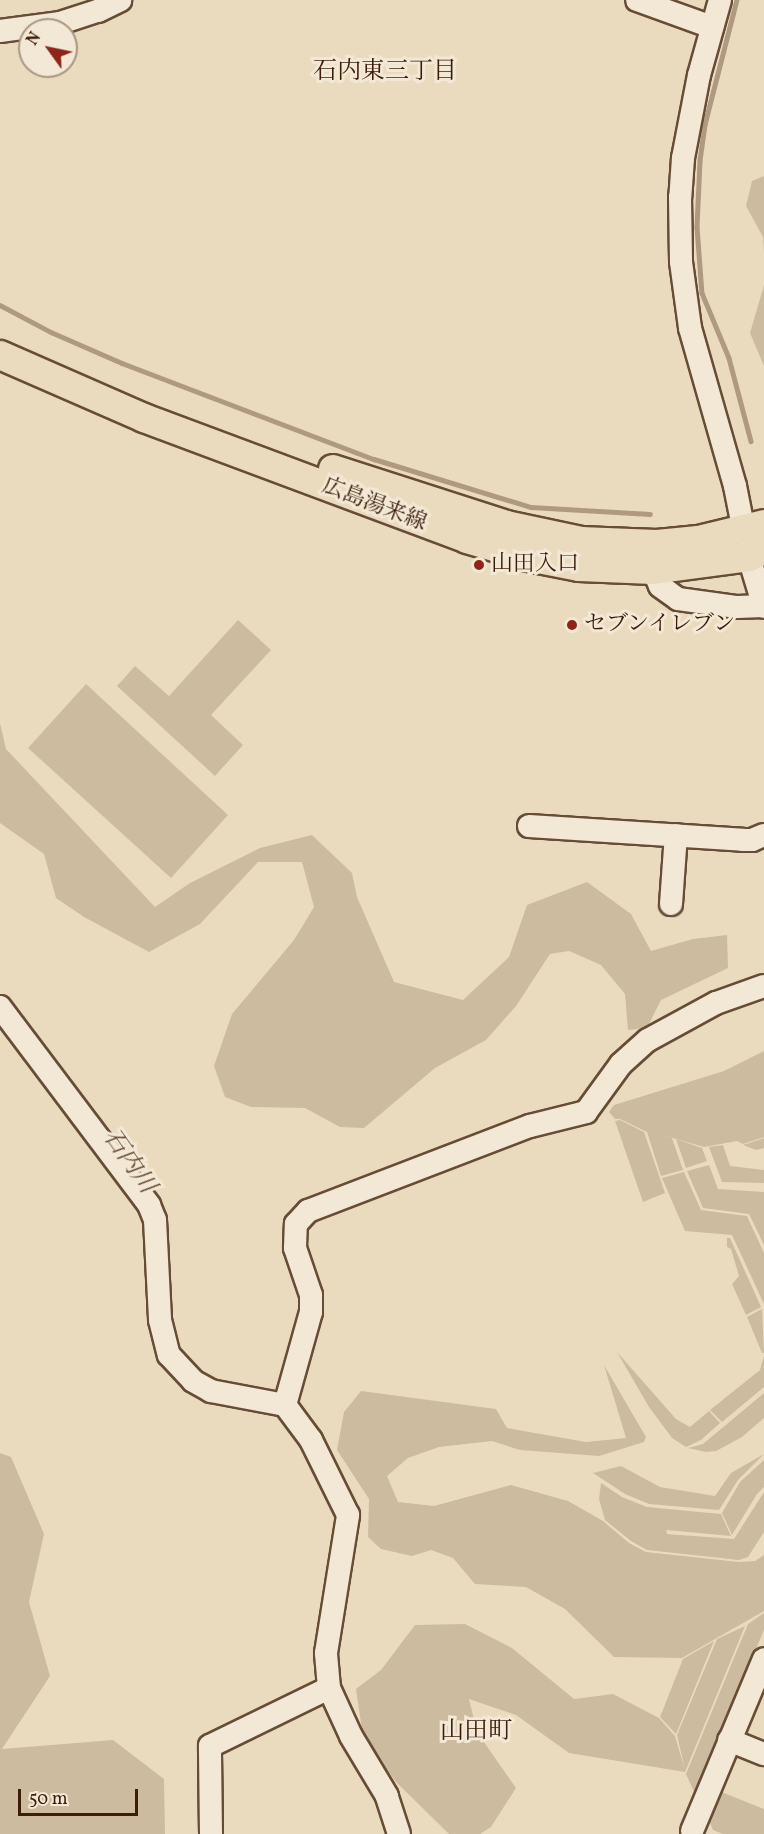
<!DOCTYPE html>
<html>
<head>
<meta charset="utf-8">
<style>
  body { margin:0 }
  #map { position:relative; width:764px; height:1834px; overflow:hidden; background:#ebdbbe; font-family:Vollkorn,"Noto Serif JP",serif }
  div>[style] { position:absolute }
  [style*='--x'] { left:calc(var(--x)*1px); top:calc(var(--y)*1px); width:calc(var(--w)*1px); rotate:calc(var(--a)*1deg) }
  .green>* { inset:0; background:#cdbb9f }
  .stream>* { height:4.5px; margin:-2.25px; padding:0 2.25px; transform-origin:2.25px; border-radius:2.25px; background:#af9a80 }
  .roads { filter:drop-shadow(2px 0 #674c36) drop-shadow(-2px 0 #674c36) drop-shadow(0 2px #674c36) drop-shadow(0 -2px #674c36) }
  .minor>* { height:22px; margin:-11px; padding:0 11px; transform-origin:11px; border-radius:11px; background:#f2e8d5 }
  .major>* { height:28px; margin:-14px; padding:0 14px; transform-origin:14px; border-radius:14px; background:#ebdbbe }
  .dots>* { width:16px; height:16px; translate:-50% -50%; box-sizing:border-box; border:3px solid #f2e8d5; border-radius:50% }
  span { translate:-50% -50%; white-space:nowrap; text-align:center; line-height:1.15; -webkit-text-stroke:6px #f2e8d5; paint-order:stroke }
  .street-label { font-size:22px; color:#3b1d09 }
  .poi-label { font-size:22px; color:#3b1d09 }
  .left { translate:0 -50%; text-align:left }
  .neighbourhood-label { font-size:24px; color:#3b1d09 }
  .water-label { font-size:24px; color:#644933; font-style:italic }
  .north { position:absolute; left:18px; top:18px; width:60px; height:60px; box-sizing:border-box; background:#f2e8d5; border:2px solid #a99783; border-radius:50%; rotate:303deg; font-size:16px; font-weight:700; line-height:24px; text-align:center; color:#3b1d09 }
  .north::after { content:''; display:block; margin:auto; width:21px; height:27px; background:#8f2418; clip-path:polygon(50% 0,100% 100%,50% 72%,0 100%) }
  .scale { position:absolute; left:18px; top:1789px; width:120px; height:27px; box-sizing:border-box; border:3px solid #3b1d09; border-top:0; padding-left:8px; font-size:18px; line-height:21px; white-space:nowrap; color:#3b1d09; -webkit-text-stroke:4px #f2e8d5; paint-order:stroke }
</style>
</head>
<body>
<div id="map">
  <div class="green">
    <i style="clip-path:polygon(764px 176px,764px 253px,763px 237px,746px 206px,752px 181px)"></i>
    <i style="clip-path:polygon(764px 285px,764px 366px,750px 333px)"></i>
    <i style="clip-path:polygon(238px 620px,271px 650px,211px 715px,243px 745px,215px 776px,117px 686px,135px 666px,169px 696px)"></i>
    <i style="clip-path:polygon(86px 684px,228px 815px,171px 878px,28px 748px)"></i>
    <i style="clip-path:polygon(0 723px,6px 749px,155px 907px,190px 883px,260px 848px,312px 835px,352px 873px,357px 897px,394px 982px,463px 1000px,509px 957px,527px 905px,587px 882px,631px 914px,651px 951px,693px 939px,727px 935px,728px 968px,661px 1000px,647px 1028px,628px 1030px,625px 994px,601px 965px,569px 951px,550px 954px,516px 1006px,486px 1040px,435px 1068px,364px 1128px,340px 1127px,305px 1108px,251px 1107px,225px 1097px,214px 1066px,232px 1014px,294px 940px,314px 907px,302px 862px,258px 862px,200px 924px,149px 952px,84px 917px,56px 898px,44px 854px,0 823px)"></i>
    <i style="clip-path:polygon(764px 1051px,764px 1137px,743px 1144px,737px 1141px,704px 1147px,659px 1134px,672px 1138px,683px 1170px,661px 1176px,647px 1132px,620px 1119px,615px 1119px,609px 1112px,614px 1105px,724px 1071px)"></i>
    <i style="clip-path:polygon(620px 1120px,644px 1132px,665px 1193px,643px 1202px,615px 1121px)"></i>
    <i style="clip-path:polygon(764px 1138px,764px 1148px,756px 1150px,743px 1145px)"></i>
    <i style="clip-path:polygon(676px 1139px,702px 1148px,707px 1161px,686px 1168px)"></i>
    <i style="clip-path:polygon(723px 1145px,730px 1166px,764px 1170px,764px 1183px,722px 1182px,709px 1147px)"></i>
    <i style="clip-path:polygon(709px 1165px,718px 1189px,764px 1192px,764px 1245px,749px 1214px,703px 1208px,687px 1171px)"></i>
    <i style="clip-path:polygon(684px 1172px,701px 1210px,747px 1216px,764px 1253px,764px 1304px,732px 1235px,685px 1231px,662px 1178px)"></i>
    <i style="clip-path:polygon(727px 1238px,730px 1238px,761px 1307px,746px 1315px,732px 1284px,739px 1276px,731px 1249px,727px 1247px)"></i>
    <i style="clip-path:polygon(762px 1309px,764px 1353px,762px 1353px,747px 1317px)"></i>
    <i style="clip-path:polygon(617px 1352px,676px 1419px,690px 1427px,709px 1411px,720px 1423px,701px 1440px,686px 1447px,672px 1438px,649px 1407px)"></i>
    <i style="clip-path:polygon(764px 1356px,764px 1387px,722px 1422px,710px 1410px,760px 1370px)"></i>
    <i style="clip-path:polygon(604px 1365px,646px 1437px,644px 1442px,599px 1456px,520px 1450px,492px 1441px,439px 1447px,408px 1458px,387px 1476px,398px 1502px,434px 1506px,511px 1485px,568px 1501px,603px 1521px,629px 1543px,646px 1552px,739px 1562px,755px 1561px,764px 1555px,764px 1611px,682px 1658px,614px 1657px,565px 1609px,526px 1587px,475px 1584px,453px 1558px,431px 1550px,412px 1556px,381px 1549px,368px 1537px,369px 1499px,337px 1450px,344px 1412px,361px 1391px,496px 1409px,507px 1428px,586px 1442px,626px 1438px)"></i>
    <i style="clip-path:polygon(764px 1393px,764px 1418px,742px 1437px,716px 1451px,706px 1452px,688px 1448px,703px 1444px)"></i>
    <i style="clip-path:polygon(0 1453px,11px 1457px,44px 1534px,29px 1602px,50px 1676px,2px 1749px,113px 1740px,164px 1779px,165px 1834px,0 1834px)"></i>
    <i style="clip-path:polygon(764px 1454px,738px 1480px,719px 1510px,649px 1504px,625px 1494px,593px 1473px,621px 1466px,660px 1487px,715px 1496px,731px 1473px)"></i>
    <i style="clip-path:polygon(764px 1460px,764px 1487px,757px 1494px,732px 1535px,722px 1513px,740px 1482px)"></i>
    <i style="clip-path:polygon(601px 1483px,622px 1497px,647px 1507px,721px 1514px,731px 1536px,666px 1530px,667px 1534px,734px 1539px,764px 1492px,764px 1532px,748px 1557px,739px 1560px,647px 1550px,631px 1541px,605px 1520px,599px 1499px)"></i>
    <i style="clip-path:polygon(764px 1613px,764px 1630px,695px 1794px,686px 1774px,748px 1624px)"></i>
    <i style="clip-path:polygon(465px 1624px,512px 1648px,574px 1699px,613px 1694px,659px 1718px,675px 1736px,685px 1770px,677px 1735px,717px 1639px,745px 1626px,685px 1772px,569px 1753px,516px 1715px,469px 1699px,477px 1732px,516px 1788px,491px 1827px,480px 1834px,449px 1834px,396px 1782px,363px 1737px,356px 1689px,381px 1670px,415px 1625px)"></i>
    <i style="clip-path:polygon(714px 1641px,676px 1734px,660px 1717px,683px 1659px)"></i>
    <i style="clip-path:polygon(719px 1791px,764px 1809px,764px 1834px,723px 1834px,713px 1830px,708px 1818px)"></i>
  </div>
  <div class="stream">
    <i style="--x:737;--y:0;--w:129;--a:104.4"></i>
    <i style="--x:705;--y:125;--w:36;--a:98"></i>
    <i style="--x:700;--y:161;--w:66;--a:92.6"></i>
    <i style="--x:697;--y:227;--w:66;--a:85.7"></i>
    <i style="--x:702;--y:293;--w:70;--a:67.4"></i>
    <i style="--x:729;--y:358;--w:86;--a:75.2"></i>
    <i style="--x:0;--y:305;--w:58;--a:27.9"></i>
    <i style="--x:51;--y:332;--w:77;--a:23.6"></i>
    <i style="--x:122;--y:363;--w:270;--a:20.9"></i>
    <i style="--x:374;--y:459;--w:164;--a:17"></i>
    <i style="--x:531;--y:507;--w:119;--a:3.4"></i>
  </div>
  <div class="roads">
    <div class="minor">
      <i style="--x:637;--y:0;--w:80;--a:19.8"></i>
      <i style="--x:720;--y:0;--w:78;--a:105.6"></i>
      <i style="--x:699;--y:75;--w:85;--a:100.9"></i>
      <i style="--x:683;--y:158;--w:39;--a:94"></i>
      <i style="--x:680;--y:197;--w:65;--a:89.1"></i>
      <i style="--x:681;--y:262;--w:67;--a:82.2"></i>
      <i style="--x:690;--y:328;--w:164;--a:74.1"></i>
      <i style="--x:735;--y:486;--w:72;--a:78.8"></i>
      <i style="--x:749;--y:557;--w:52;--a:73.3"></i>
      <i style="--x:0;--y:31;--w:61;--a:-7.6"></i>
      <i style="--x:60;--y:23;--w:40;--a:-18"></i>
      <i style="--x:98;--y:11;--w:25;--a:-26"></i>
      <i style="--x:653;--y:570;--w:17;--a:66"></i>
      <i style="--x:660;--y:586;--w:22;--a:36"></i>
      <i style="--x:678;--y:599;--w:60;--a:7.7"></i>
      <i style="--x:737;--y:607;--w:27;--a:-2"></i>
      <i style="--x:529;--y:826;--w:214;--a:3.7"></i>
      <i style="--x:743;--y:840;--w:9;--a:0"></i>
      <i style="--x:752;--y:840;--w:13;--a:-23"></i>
      <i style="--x:671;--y:904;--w:69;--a:-85.9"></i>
      <i style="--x:0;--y:1007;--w:248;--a:53"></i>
      <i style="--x:149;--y:1205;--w:16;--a:68"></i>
      <i style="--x:155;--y:1220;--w:100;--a:87.1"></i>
      <i style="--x:160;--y:1320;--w:36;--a:76"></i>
      <i style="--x:169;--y:1355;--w:35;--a:47"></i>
      <i style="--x:193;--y:1381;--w:21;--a:29"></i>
      <i style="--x:211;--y:1391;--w:75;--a:10.7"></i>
      <i style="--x:729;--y:1740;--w:38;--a:22"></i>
      <i style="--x:692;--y:1831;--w:186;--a:-67.3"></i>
      <i style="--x:211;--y:1834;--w:88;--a:-90.7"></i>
      <i style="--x:210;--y:1746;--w:132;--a:-26"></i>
      <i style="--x:399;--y:1834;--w:40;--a:-108"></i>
      <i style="--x:387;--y:1796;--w:70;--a:-121"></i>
      <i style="--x:351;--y:1736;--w:53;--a:-114.6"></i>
      <i style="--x:329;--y:1688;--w:35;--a:-95"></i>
      <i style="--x:326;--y:1653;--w:140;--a:-80.9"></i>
      <i style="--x:348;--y:1515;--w:84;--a:-116.3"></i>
      <i style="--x:311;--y:1440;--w:44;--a:-126.6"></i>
      <i style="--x:285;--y:1405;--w:97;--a:-74.4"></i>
      <i style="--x:311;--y:1312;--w:17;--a:-90"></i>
      <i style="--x:311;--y:1295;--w:50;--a:-108.8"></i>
      <i style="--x:295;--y:1248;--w:24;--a:-88"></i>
      <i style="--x:296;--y:1224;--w:18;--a:-47"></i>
      <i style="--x:308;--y:1211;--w:238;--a:-21"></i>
      <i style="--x:530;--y:1126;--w:58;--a:-14"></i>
      <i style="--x:586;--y:1112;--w:59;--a:-53.9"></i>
      <i style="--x:621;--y:1064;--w:36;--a:-42"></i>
      <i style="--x:648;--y:1040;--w:77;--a:-28.6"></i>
      <i style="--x:716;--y:1003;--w:51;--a:-19.5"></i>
    </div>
    <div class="major">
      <i style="--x:0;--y:355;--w:157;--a:23.6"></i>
      <i style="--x:144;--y:418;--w:345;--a:20.5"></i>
      <i style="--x:467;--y:539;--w:64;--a:16.4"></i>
      <i style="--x:528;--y:557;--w:52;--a:11.1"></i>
      <i style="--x:579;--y:567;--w:74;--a:2.3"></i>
      <i style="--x:653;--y:570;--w:97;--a:-7.7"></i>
      <i style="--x:749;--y:557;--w:17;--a:-25"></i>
      <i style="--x:333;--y:469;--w:182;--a:17.9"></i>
      <i style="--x:506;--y:525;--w:77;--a:12"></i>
      <i style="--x:581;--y:541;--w:76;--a:2.3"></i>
      <i style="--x:657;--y:544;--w:41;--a:-5.6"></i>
      <i style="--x:698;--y:540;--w:68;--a:-13.6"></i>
    </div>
  </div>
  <div class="dots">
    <i style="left:479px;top:565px;background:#8f2418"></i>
    <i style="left:572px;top:625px;background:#8f2418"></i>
  </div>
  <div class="street-label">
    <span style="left:374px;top:505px;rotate:21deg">広島湯来線</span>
  </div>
  <div class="poi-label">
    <span class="left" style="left:491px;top:565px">山田入口</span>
    <span class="left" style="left:584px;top:625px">セブンイレブン</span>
  </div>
  <div class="neighbourhood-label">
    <span style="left:385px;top:73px">石内東三丁目</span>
    <span style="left:476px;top:1733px">山田町</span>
  </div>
  <div class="water-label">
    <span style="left:128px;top:1162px;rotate:55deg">石内川</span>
  </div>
  <div class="north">N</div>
  <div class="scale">50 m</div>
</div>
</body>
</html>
